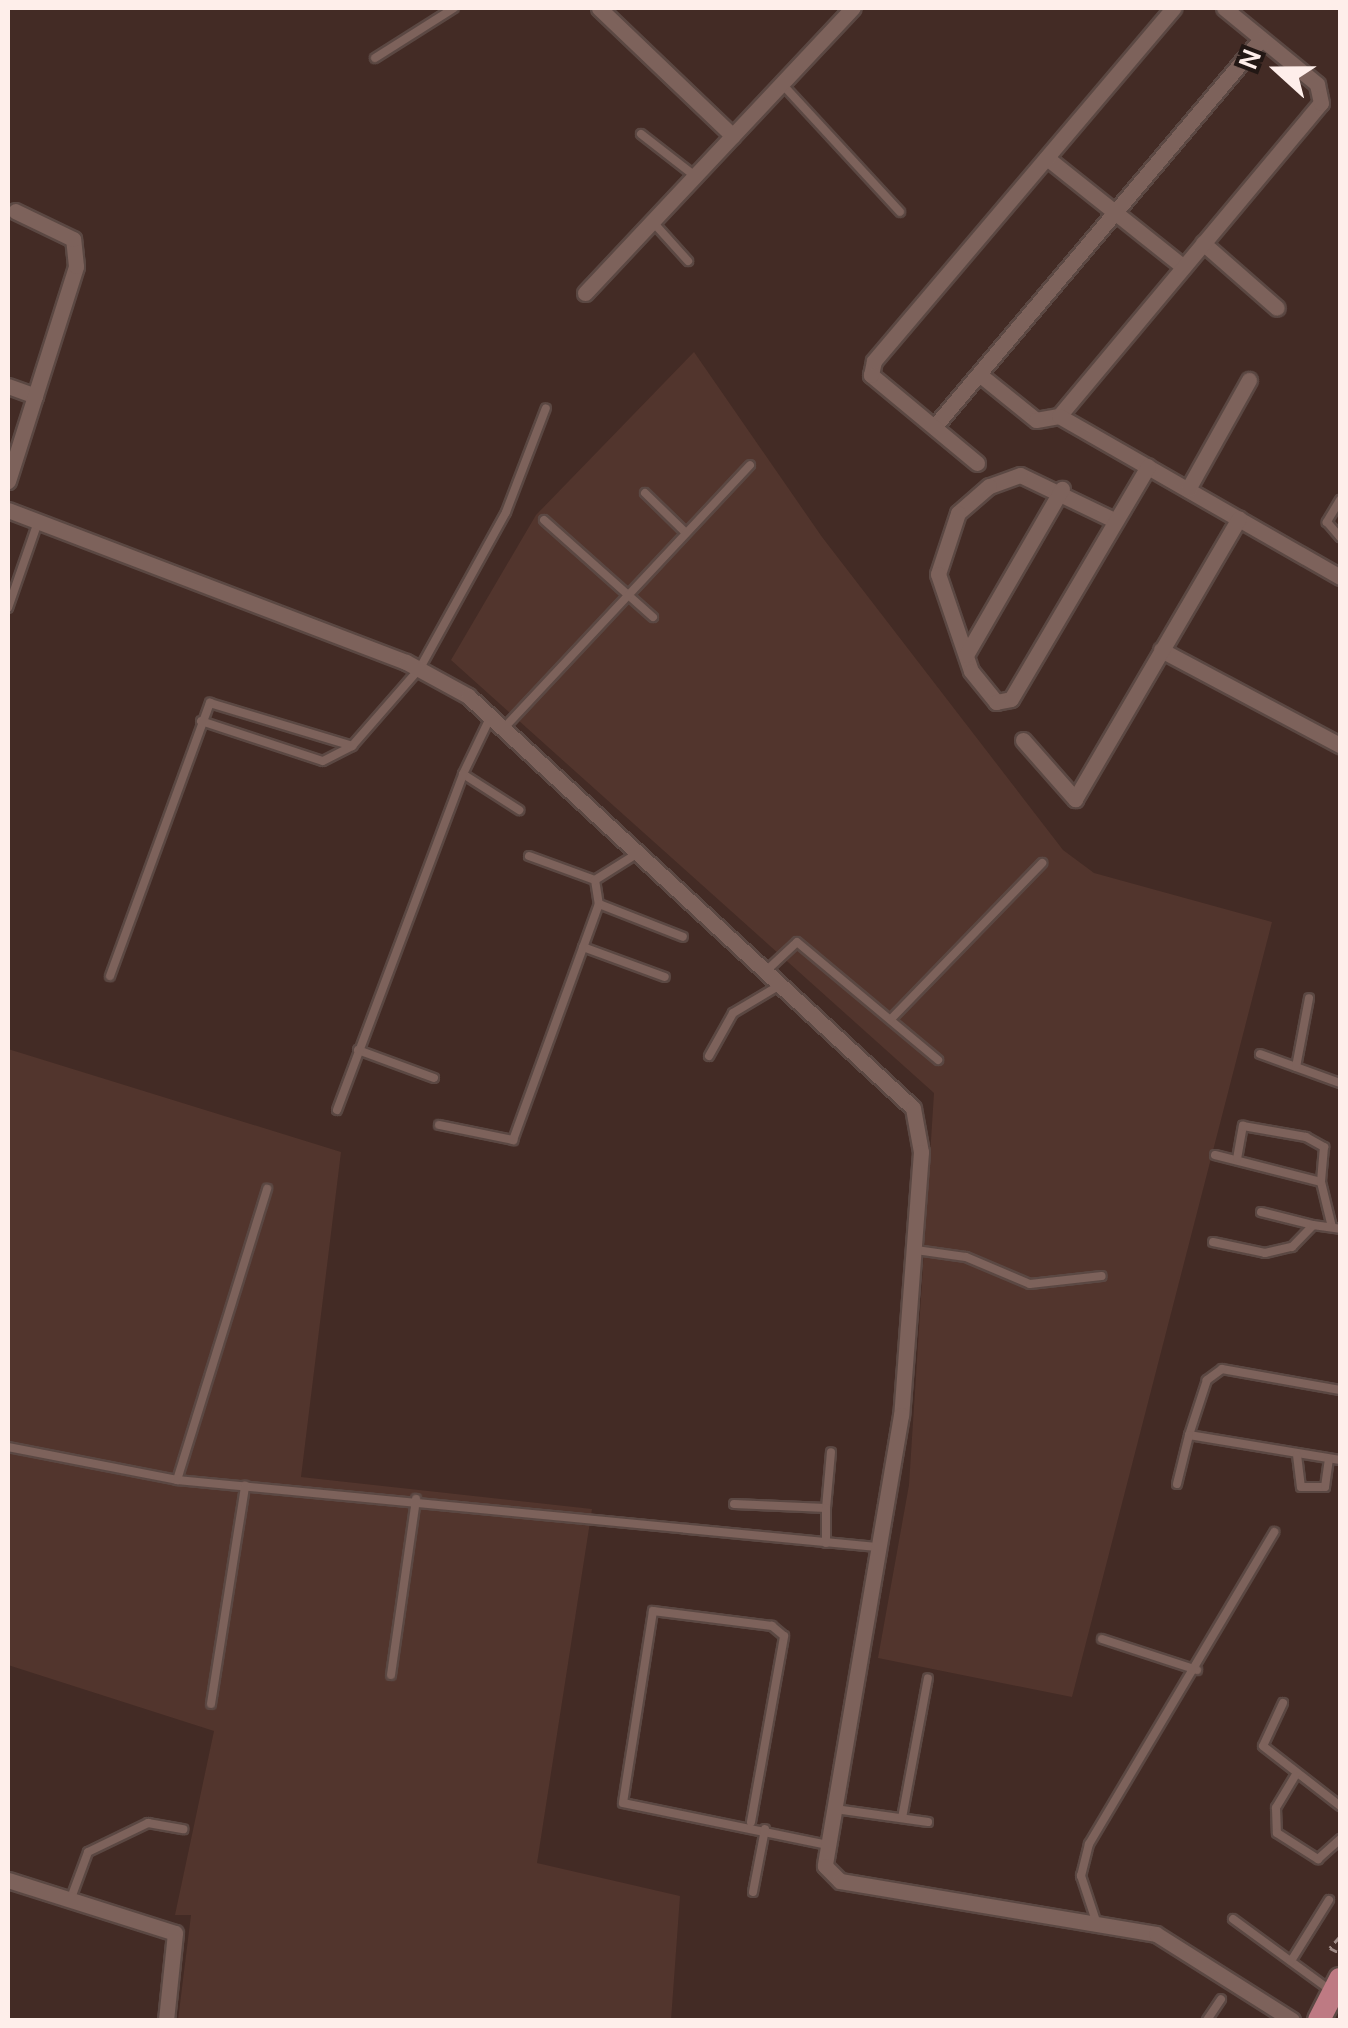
<!DOCTYPE html>
<html>
<head>
<meta charset="utf-8">
<style>
  body { margin:0 }
  #map { position:relative; width:1348px; height:2028px; overflow:hidden; background:#432b25; font-family:Karla,sans-serif }
  div>[style] { position:absolute }
  [style*='--x'] { left:calc(var(--x)*1px); top:calc(var(--y)*1px); width:calc(var(--w)*1px); rotate:calc(var(--a)*1deg) }
  .built>* { inset:0; background:#52352d }
  .path>* { height:2.5px; margin-top:-1.25px; transform-origin:0; background:repeating-linear-gradient(90deg,#9e8a85 0 8px,transparent 0 13px) }
  .roads { filter:drop-shadow(2px 0 #5b4843) drop-shadow(-2px 0 #5b4843) drop-shadow(0 2px #5b4843) drop-shadow(0 -2px #5b4843) }
  .lane>* { height:8px; margin:-4px; padding:0 4px; transform-origin:4px; border-radius:4px; background:#7d625b }
  .street>* { height:15px; margin:-7.5px; padding:0 7.5px; transform-origin:7.5px; border-radius:7.5px; background:#7d625b }
  .primary>* { height:22px; margin:-11px; padding:0 11px; transform-origin:11px; border-radius:11px; background:#be7a83 }
  span { translate:-50% -50%; white-space:nowrap; text-align:center; line-height:1.15; -webkit-text-stroke:9px #221714; paint-order:stroke }
  .frame { position:absolute; inset:0; border:10px solid #feeeea; pointer-events:none }
  .north { position:absolute; left:1228px; top:20px; width:100px; height:100px; -webkit-text-stroke:8px #221714; paint-order:stroke; rotate:291deg; font-size:28px; font-weight:700; line-height:40px; text-align:center; color:#feeeea }
  .north::after { content:''; display:block; margin:auto; width:35px; height:45px; background:#feeeea; clip-path:polygon(50% 0,100% 100%,50% 72%,0 100%) }
</style>
</head>
<body>
<div id="map">
  <div class="built">
    <i style="clip-path:polygon(694px 352px,822px 537px,1063px 850px,1094px 873px,1272px 922px,1072px 1697px,878px 1658px,909px 1485px,934px 1093px,451px 660px,536px 515px)"></i>
    <i style="clip-path:polygon(8px 1049px,341px 1152px,301px 1477px,592px 1509px,537px 1863px,680px 1896px,671px 2020px,178px 2020px,191px 1915px,175px 1915px,214px 1731px,8px 1665px)"></i>
  </div>
  <div class="path">
    <i style="--x:1340;--y:1937;--w:15;--a:132"></i>
    <i style="--x:1330;--y:1948;--w:11;--a:27"></i>
  </div>
  <div class="roads">
    <div class="lane">
      <i style="--x:375;--y:58;--w:93;--a:-32.3"></i>
      <i style="--x:782;--y:84;--w:174;--a:47.3"></i>
      <i style="--x:641;--y:134;--w:68;--a:37.9"></i>
      <i style="--x:652;--y:221;--w:54;--a:48"></i>
      <i style="--x:645;--y:493;--w:56;--a:44.3"></i>
      <i style="--x:1340;--y:500;--w:26;--a:121"></i>
      <i style="--x:1327;--y:522;--w:20;--a:49"></i>
      <i style="--x:544;--y:520;--w:146;--a:41.7"></i>
      <i style="--x:8;--y:608;--w:91;--a:-70.8"></i>
      <i style="--x:490;--y:718;--w:62;--a:115.7"></i>
      <i style="--x:463;--y:774;--w:67;--a:32.7"></i>
      <i style="--x:201;--y:721;--w:128;--a:18.2"></i>
      <i style="--x:323;--y:761;--w:33;--a:-27"></i>
      <i style="--x:352;--y:746;--w:103;--a:-48.9"></i>
      <i style="--x:420;--y:668;--w:178;--a:-61.1"></i>
      <i style="--x:506;--y:512;--w:111;--a:-69"></i>
      <i style="--x:504;--y:728;--w:360;--a:-46.9"></i>
      <i style="--x:529;--y:856;--w:70;--a:20"></i>
      <i style="--x:595;--y:880;--w:24;--a:81"></i>
      <i style="--x:599;--y:904;--w:90;--a:21.4"></i>
      <i style="--x:595;--y:880;--w:51;--a:-32.1"></i>
      <i style="--x:583;--y:947;--w:87;--a:20.1"></i>
      <i style="--x:766;--y:971;--w:42;--a:-43.1"></i>
      <i style="--x:797;--y:942;--w:184;--a:39.9"></i>
      <i style="--x:110;--y:976;--w:291;--a:-69.9"></i>
      <i style="--x:210;--y:703;--w:148;--a:16.8"></i>
      <i style="--x:892;--y:1018;--w:216;--a:-45.9"></i>
      <i style="--x:358;--y:1050;--w:81;--a:20.2"></i>
      <i style="--x:1260;--y:1054;--w:85;--a:19.9"></i>
      <i style="--x:709;--y:1056;--w:49;--a:-60.8"></i>
      <i style="--x:733;--y:1013;--w:55;--a:-30.8"></i>
      <i style="--x:1296;--y:1067;--w:70;--a:-79.3"></i>
      <i style="--x:337;--y:1110;--w:359;--a:-69.4"></i>
      <i style="--x:439;--y:1125;--w:76;--a:11.5"></i>
      <i style="--x:513;--y:1140;--w:251;--a:-70"></i>
      <i style="--x:1215;--y:1155;--w:109;--a:14.3"></i>
      <i style="--x:1321;--y:1182;--w:46;--a:76.3"></i>
      <i style="--x:1237;--y:1159;--w:34;--a:-80"></i>
      <i style="--x:1243;--y:1126;--w:64;--a:9.9"></i>
      <i style="--x:1306;--y:1137;--w:21;--a:29"></i>
      <i style="--x:1324;--y:1147;--w:35;--a:95"></i>
      <i style="--x:1261;--y:1212;--w:54;--a:14"></i>
      <i style="--x:1213;--y:1242;--w:53;--a:11.9"></i>
      <i style="--x:1265;--y:1253;--w:28;--a:-13"></i>
      <i style="--x:1292;--y:1247;--w:30;--a:-46"></i>
      <i style="--x:1313;--y:1225;--w:27;--a:8"></i>
      <i style="--x:916;--y:1250;--w:50;--a:8"></i>
      <i style="--x:966;--y:1257;--w:69;--a:22.9"></i>
      <i style="--x:1030;--y:1284;--w:72;--a:-6.3"></i>
      <i style="--x:1340;--y:1390;--w:120;--a:-169.9"></i>
      <i style="--x:1222;--y:1369;--w:19;--a:144"></i>
      <i style="--x:1207;--y:1380;--w:58;--a:108.1"></i>
      <i style="--x:1189;--y:1435;--w:153;--a:9.4"></i>
      <i style="--x:8;--y:1447;--w:172;--a:11"></i>
      <i style="--x:177;--y:1480;--w:703;--a:5.47"></i>
      <i style="--x:1297;--y:1455;--w:32;--a:83"></i>
      <i style="--x:1301;--y:1487;--w:24;--a:0"></i>
      <i style="--x:1325;--y:1487;--w:28;--a:-82"></i>
      <i style="--x:177;--y:1480;--w:305;--a:-72.8"></i>
      <i style="--x:1177;--y:1484;--w:50;--a:-76.2"></i>
      <i style="--x:734;--y:1504;--w:92;--a:2.5"></i>
      <i style="--x:826;--y:1508;--w:56;--a:-84.9"></i>
      <i style="--x:826;--y:1543;--w:35;--a:-90"></i>
      <i style="--x:1102;--y:1639;--w:100;--a:18.1"></i>
      <i style="--x:391;--y:1675;--w:178;--a:-81.9"></i>
      <i style="--x:1283;--y:1703;--w:47;--a:114.9"></i>
      <i style="--x:1263;--y:1746;--w:98;--a:37.9"></i>
      <i style="--x:211;--y:1704;--w:221;--a:-81.1"></i>
      <i style="--x:1295;--y:1776;--w:37;--a:121"></i>
      <i style="--x:1276;--y:1808;--w:25;--a:88"></i>
      <i style="--x:1277;--y:1833;--w:49;--a:32.4"></i>
      <i style="--x:1318;--y:1859;--w:30;--a:-42"></i>
      <i style="--x:835;--y:1809;--w:94;--a:8"></i>
      <i style="--x:902;--y:1818;--w:142;--a:-79.5"></i>
      <i style="--x:751;--y:1822;--w:189;--a:-79.9"></i>
      <i style="--x:784;--y:1636;--w:16;--a:-140"></i>
      <i style="--x:772;--y:1626;--w:120;--a:-172.8"></i>
      <i style="--x:653;--y:1611;--w:194;--a:98.9"></i>
      <i style="--x:623;--y:1803;--w:204;--a:11.6"></i>
      <i style="--x:753;--y:1892;--w:64;--a:-79.2"></i>
      <i style="--x:71;--y:1898;--w:49;--a:-69.7"></i>
      <i style="--x:88;--y:1852;--w:67;--a:-25.8"></i>
      <i style="--x:148;--y:1823;--w:36;--a:10"></i>
      <i style="--x:1233;--y:1919;--w:120;--a:36.2"></i>
      <i style="--x:1097;--y:1924;--w:51;--a:-108.4"></i>
      <i style="--x:1081;--y:1876;--w:33;--a:-76"></i>
      <i style="--x:1089;--y:1844;--w:363;--a:-59.3"></i>
      <i style="--x:1291;--y:1961;--w:72;--a:-58.1"></i>
      <i style="--x:1207;--y:2020;--w:25;--a:-56"></i>
    </div>
    <div class="street">
      <i style="--x:599;--y:8;--w:185;--a:43.7"></i>
      <i style="--x:1047;--y:158;--w:171;--a:38.6"></i>
      <i style="--x:1203;--y:243;--w:98;--a:41.3"></i>
      <i style="--x:585;--y:293;--w:391;--a:-46.8"></i>
      <i style="--x:979;--y:374;--w:73;--a:38.9"></i>
      <i style="--x:1036;--y:420;--w:23;--a:-10"></i>
      <i style="--x:1059;--y:416;--w:408;--a:-50.1"></i>
      <i style="--x:1321;--y:103;--w:19;--a:-102"></i>
      <i style="--x:1317;--y:84;--w:120;--a:-140.7"></i>
      <i style="--x:8;--y:386;--w:29;--a:20"></i>
      <i style="--x:1059;--y:416;--w:324;--a:29.8"></i>
      <i style="--x:934;--y:427;--w:507;--a:-49.88"></i>
      <i style="--x:977;--y:463;--w:138;--a:-140.3"></i>
      <i style="--x:871;--y:375;--w:14;--a:-78"></i>
      <i style="--x:874;--y:361;--w:463;--a:-49.7"></i>
      <i style="--x:8;--y:481;--w:225;--a:-72.4"></i>
      <i style="--x:76;--y:266;--w:27;--a:-96"></i>
      <i style="--x:73;--y:239;--w:64;--a:-154.2"></i>
      <i style="--x:1188;--y:489;--w:125;--a:-60.8"></i>
      <i style="--x:8;--y:510;--w:426;--a:20.9"></i>
      <i style="--x:406;--y:662;--w:71;--a:28.7"></i>
      <i style="--x:468;--y:696;--w:606;--a:42.79"></i>
      <i style="--x:913;--y:1108;--w:45;--a:79.7"></i>
      <i style="--x:921;--y:1152;--w:264;--a:94.3"></i>
      <i style="--x:901;--y:1415;--w:457;--a:99.6"></i>
      <i style="--x:825;--y:1866;--w:21;--a:45"></i>
      <i style="--x:840;--y:1881;--w:320;--a:9.5"></i>
      <i style="--x:1156;--y:1934;--w:161;--a:32.3"></i>
      <i style="--x:1114;--y:520;--w:104;--a:-154.4"></i>
      <i style="--x:1020;--y:475;--w:33;--a:160"></i>
      <i style="--x:989;--y:486;--w:41;--a:138.9"></i>
      <i style="--x:958;--y:513;--w:64;--a:108.2"></i>
      <i style="--x:938;--y:574;--w:102;--a:71.2"></i>
      <i style="--x:971;--y:671;--w:40;--a:51"></i>
      <i style="--x:996;--y:702;--w:15;--a:-11"></i>
      <i style="--x:1011;--y:699;--w:270;--a:-59.5"></i>
      <i style="--x:1161;--y:650;--w:203;--a:28"></i>
      <i style="--x:966;--y:655;--w:192;--a:-60"></i>
      <i style="--x:1023;--y:740;--w:79;--a:48.6"></i>
      <i style="--x:1075;--y:799;--w:325;--a:-59.7"></i>
      <i style="--x:8;--y:1880;--w:175;--a:17.6"></i>
      <i style="--x:175;--y:1933;--w:87;--a:95.9"></i>
    </div>
    <div class="primary">
      <i style="--x:1319;--y:2020;--w:46;--a:-62.9"></i>
    </div>
  </div>
  <div class="frame"></div>
  <div class="north">N</div>
</div>
</body>
</html>
